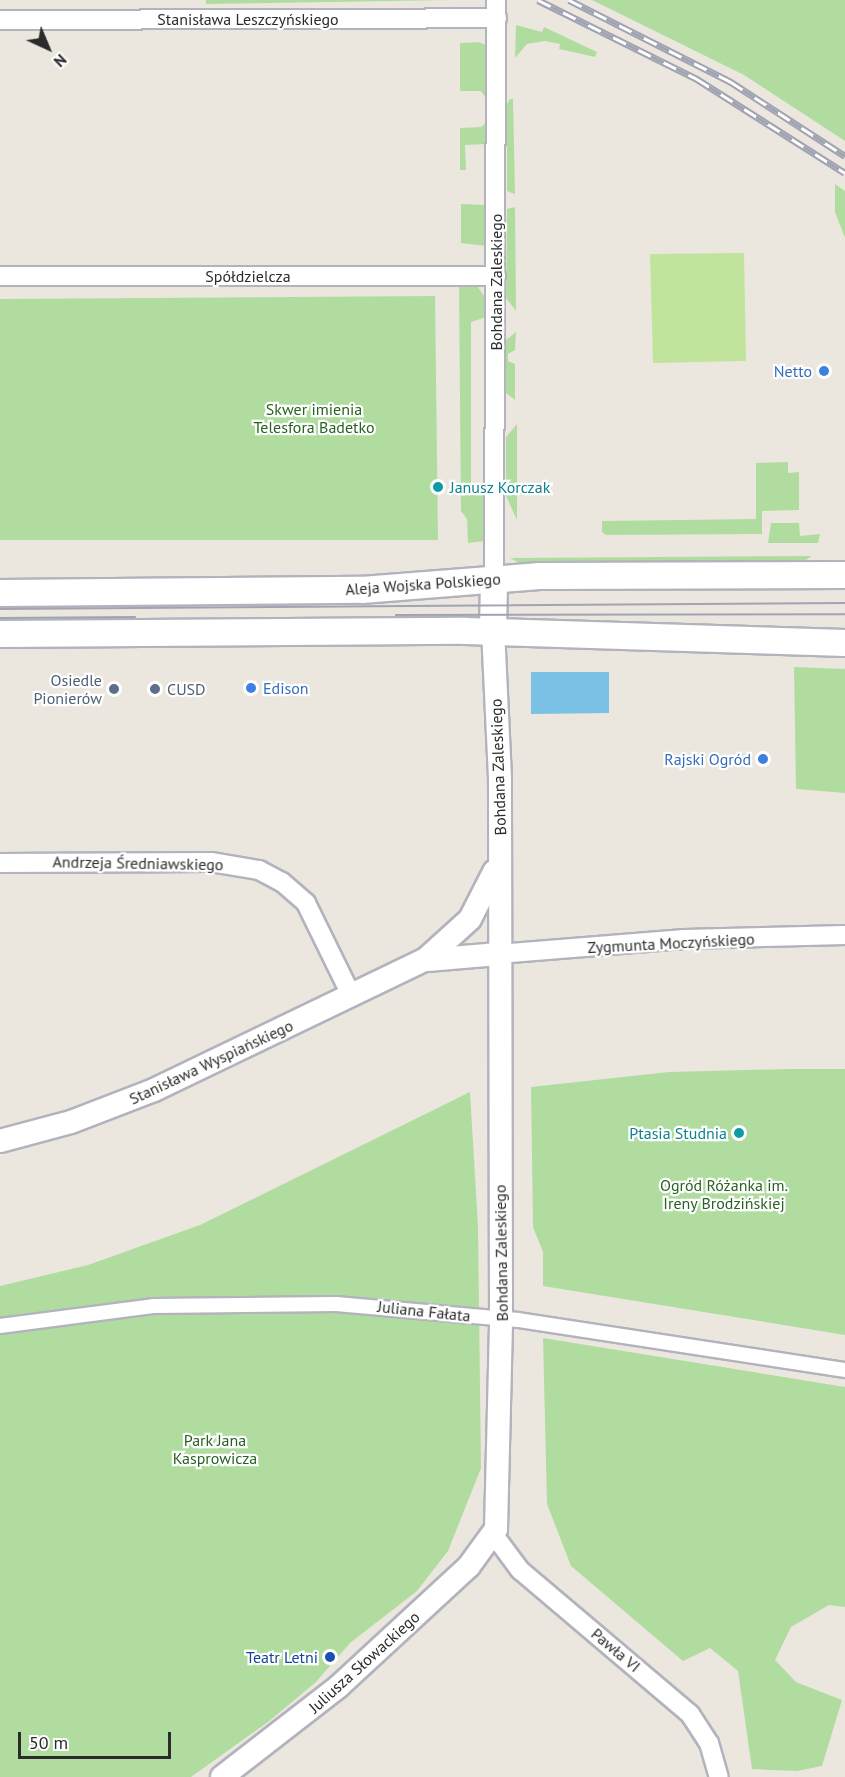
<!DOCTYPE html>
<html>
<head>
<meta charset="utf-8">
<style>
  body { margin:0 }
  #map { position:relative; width:845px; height:1777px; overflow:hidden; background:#ebe7de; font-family:"PT Sans",sans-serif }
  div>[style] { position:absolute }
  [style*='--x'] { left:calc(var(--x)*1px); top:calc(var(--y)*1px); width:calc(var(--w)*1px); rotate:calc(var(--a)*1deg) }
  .green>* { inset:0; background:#b0dd9f }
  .pitch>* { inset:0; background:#c0e49c }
  .water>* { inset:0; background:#7ac1e5 }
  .roads { filter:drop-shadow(2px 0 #b2b3bd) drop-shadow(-2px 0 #b2b3bd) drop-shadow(0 2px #b2b3bd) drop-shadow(0 -2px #b2b3bd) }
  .pedestrian>* { height:14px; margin:-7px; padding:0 7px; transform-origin:7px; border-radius:7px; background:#fff }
  .minor>* { height:18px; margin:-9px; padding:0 9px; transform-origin:9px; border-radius:9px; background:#fff }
  .tertiary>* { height:22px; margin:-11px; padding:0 11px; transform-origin:11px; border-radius:11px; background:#fff }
  .secondary>* { height:26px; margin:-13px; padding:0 13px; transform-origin:13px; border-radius:13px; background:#fff }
  .tram>* { height:1.5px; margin:-0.75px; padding:0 0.75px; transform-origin:0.75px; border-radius:0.75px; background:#a1a3b3 }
  .rail>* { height:7px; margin-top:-3.5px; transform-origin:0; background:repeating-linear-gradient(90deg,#fff 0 14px,#a1a3b3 0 28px); box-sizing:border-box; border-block:2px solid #a1a3b3 }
  .dots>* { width:16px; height:16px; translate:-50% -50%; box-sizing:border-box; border:3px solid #fff; border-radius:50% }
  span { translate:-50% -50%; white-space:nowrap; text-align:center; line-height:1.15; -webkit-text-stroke:4.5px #fff; paint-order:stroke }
  .street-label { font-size:16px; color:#2b2b2b }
  .shop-label { font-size:16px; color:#366cbe }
  .right { translate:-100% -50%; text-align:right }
  .left { translate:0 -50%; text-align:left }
  .park-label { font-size:16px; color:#296220 }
  .culture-label { font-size:16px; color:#0d838f }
  .service-label { font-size:16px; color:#4e5e75 }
  .transit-label { font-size:16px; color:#164399 }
  .north { position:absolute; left:18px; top:18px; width:60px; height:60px; -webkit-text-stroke:4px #fff; paint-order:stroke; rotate:136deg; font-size:16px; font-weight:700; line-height:24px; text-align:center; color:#2b2b2b }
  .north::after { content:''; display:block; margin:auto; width:21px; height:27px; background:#2b2b2b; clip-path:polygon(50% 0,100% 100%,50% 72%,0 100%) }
  .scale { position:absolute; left:18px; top:1732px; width:153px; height:27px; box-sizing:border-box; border:3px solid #2b2b2b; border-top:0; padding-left:8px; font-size:18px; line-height:21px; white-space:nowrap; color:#2b2b2b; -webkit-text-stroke:4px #fff; paint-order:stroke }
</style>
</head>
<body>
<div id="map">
  <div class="green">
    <i style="clip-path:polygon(206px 0,451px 0,206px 4px)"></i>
    <i style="clip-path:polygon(592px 0,845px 0,845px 141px,744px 75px)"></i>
    <i style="clip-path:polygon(516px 25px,542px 32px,544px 27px,597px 52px,595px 57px,559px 49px,560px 44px,545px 41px,527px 44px,515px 58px)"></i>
    <i style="clip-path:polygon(479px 42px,487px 46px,485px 97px,481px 91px,460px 91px,460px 43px)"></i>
    <i style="clip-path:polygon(510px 99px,513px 99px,515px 194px,507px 191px,507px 104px)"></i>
    <i style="clip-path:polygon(487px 122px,487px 144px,465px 145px,466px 170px,460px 170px,460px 128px,481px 127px)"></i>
    <i style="clip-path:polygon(835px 184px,845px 191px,845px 238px,835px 212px)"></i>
    <i style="clip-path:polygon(461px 204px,486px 205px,486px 246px,461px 243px)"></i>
    <i style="clip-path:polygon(515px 207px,516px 311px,506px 298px,507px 209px)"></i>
    <i style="clip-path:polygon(459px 287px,478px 287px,486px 299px,486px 317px,471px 322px,471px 491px,481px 491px,485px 497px,485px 541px,468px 543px,467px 519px,461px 511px)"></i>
    <i style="clip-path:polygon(435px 296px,438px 540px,0 540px,0 299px)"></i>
    <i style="clip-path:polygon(516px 332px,515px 350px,508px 354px,508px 361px,515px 364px,515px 400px,506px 393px,506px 340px)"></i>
    <i style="clip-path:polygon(517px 424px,517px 520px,506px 496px,506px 437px)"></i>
    <i style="clip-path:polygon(788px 462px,788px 473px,799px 472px,799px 510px,762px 511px,762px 534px,606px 535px,602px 532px,602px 521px,756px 519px,756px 463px)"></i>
    <i style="clip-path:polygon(771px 523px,799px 523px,800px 536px,820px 534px,818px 543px,768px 543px)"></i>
    <i style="clip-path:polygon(812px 556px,798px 565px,525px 566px,510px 558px)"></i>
    <i style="clip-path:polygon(794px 667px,845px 669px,845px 793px,796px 789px)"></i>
    <i style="clip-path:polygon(788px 1069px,845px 1069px,845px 1335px,543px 1286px,543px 1252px,533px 1227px,531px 1087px,669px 1072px)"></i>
    <i style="clip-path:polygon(470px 1092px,478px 1226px,481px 1468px,448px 1551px,417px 1591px,350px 1643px,316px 1682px,268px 1722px,191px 1777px,0 1777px,0 1286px,88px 1265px,200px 1225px)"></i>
    <i style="clip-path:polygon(543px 1338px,845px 1387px,845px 1607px,829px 1605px,791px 1627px,775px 1660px,796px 1682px,842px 1700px,822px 1766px,797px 1771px,752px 1769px,738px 1671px,710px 1648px,683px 1661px,571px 1566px,547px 1504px)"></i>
  </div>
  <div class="pitch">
    <i style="clip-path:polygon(744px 253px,746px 361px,653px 363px,650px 254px)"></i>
  </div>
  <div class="water">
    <i style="clip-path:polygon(531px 672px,609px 672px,609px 713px,531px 714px)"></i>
  </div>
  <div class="roads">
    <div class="pedestrian">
      <i style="--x:0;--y:1326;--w:154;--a:-7.4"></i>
      <i style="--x:153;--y:1306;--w:183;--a:-0.6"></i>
      <i style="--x:336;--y:1304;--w:183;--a:5"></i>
      <i style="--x:518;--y:1320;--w:331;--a:8.7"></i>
    </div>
    <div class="minor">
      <i style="--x:0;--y:20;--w:497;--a:-0.2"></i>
      <i style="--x:0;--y:276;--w:496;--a:0"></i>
      <i style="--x:494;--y:579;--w:579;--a:-89.8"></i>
      <i style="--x:0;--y:863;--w:211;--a:-0.3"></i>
      <i style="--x:211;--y:862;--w:49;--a:9.5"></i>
      <i style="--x:259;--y:870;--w:26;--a:28"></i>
      <i style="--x:282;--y:882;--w:32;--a:41"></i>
      <i style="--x:306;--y:903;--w:102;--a:63.9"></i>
      <i style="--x:498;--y:954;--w:187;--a:-4.6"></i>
      <i style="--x:684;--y:939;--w:161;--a:-1.4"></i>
      <i style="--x:494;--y:1535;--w:44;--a:53.4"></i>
      <i style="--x:520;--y:1570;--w:223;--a:40.3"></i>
      <i style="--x:690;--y:1714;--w:35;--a:57"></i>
      <i style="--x:709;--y:1743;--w:35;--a:74"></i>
    </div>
    <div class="tertiary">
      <i style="--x:428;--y:960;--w:70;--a:-4.9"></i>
      <i style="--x:0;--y:1141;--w:73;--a:-15"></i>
      <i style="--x:71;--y:1122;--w:89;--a:-21.1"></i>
      <i style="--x:154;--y:1090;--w:302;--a:-25.7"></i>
      <i style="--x:426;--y:959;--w:59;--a:-42.3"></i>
      <i style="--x:470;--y:919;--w:53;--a:-62.9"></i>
      <i style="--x:222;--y:1777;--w:147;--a:-37.8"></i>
      <i style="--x:338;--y:1687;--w:178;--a:-42.7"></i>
      <i style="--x:469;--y:1566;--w:46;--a:-53.9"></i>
      <i style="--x:496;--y:1529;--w:210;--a:-88.6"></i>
      <i style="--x:501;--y:1319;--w:541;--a:-90.11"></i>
      <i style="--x:500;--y:778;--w:146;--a:-92.7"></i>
    </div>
    <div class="secondary">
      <i style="--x:0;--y:593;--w:362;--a:-0.5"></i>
      <i style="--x:362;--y:590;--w:178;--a:-4.5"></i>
      <i style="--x:539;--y:576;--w:306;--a:-0.2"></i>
      <i style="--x:493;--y:632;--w:53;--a:-88.9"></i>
      <i style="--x:0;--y:634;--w:465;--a:-0.4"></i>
      <i style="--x:465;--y:631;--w:380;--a:1.8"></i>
    </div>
  </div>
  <div class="tram">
    <i style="--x:0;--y:609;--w:845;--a:-0.41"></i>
    <i style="--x:396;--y:615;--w:449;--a:-0.1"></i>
    <i style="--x:0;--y:618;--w:135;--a:-0.4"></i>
  </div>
  <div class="rail">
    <i style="--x:538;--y:0;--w:178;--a:26.4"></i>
    <i style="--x:697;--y:79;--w:175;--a:32.4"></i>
    <i style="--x:569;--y:0;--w:182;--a:26.8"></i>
    <i style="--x:731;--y:82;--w:136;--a:33"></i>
  </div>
  <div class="dots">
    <i style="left:824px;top:371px;background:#3f7fe0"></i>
    <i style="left:438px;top:487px;background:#0f9aa8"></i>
    <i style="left:251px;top:688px;background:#3f7fe0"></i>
    <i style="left:114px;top:689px;background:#5c6f8a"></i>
    <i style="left:155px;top:689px;background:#5c6f8a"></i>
    <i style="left:763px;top:759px;background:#3f7fe0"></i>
    <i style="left:739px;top:1133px;background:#0f9aa8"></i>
    <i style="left:330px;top:1657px;background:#1a4fb4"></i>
  </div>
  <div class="street-label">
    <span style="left:248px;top:19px">Stanisława Leszczyńskiego</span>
    <span style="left:248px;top:276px">Spółdzielcza</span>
    <span style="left:496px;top:282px;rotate:-90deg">Bohdana Zaleskiego</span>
    <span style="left:423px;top:584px;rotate:-4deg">Aleja Wojska Polskiego</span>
    <span style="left:498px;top:767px;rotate:-92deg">Bohdana Zaleskiego</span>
    <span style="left:138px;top:863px;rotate:1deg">Andrzeja Średniawskiego</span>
    <span style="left:671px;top:943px;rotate:-3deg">Zygmunta Moczyńskiego</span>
    <span style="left:211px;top:1062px;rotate:-25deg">Stanisława Wyspiańskiego</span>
    <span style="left:501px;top:1253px;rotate:-91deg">Bohdana Zaleskiego</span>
    <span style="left:424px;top:1311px;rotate:6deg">Juliana Fałata</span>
    <span style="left:616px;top:1650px;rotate:40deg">Pawła VI</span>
    <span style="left:364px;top:1662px;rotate:-42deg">Juliusza Słowackiego</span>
  </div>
  <div class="shop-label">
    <span class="right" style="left:812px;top:371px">Netto</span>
    <span class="left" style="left:263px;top:688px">Edison</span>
    <span class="right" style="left:751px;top:759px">Rajski Ogród</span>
  </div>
  <div class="park-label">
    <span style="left:314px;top:418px">Skwer imienia<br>Telesfora Badetko</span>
    <span style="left:724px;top:1194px">Ogród Różanka im.<br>Ireny Brodzińskiej</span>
    <span style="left:215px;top:1449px">Park Jana<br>Kasprowicza</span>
  </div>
  <div class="culture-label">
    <span class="left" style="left:450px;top:487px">Janusz Korczak</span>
    <span class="right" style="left:727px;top:1133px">Ptasia Studnia</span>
  </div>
  <div class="service-label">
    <span class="right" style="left:102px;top:689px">Osiedle<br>Pionierów</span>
    <span class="left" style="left:167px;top:689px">CUSD</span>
  </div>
  <div class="transit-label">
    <span class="right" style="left:318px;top:1657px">Teatr Letni</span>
  </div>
  <div class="north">N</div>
  <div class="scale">50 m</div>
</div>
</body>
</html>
